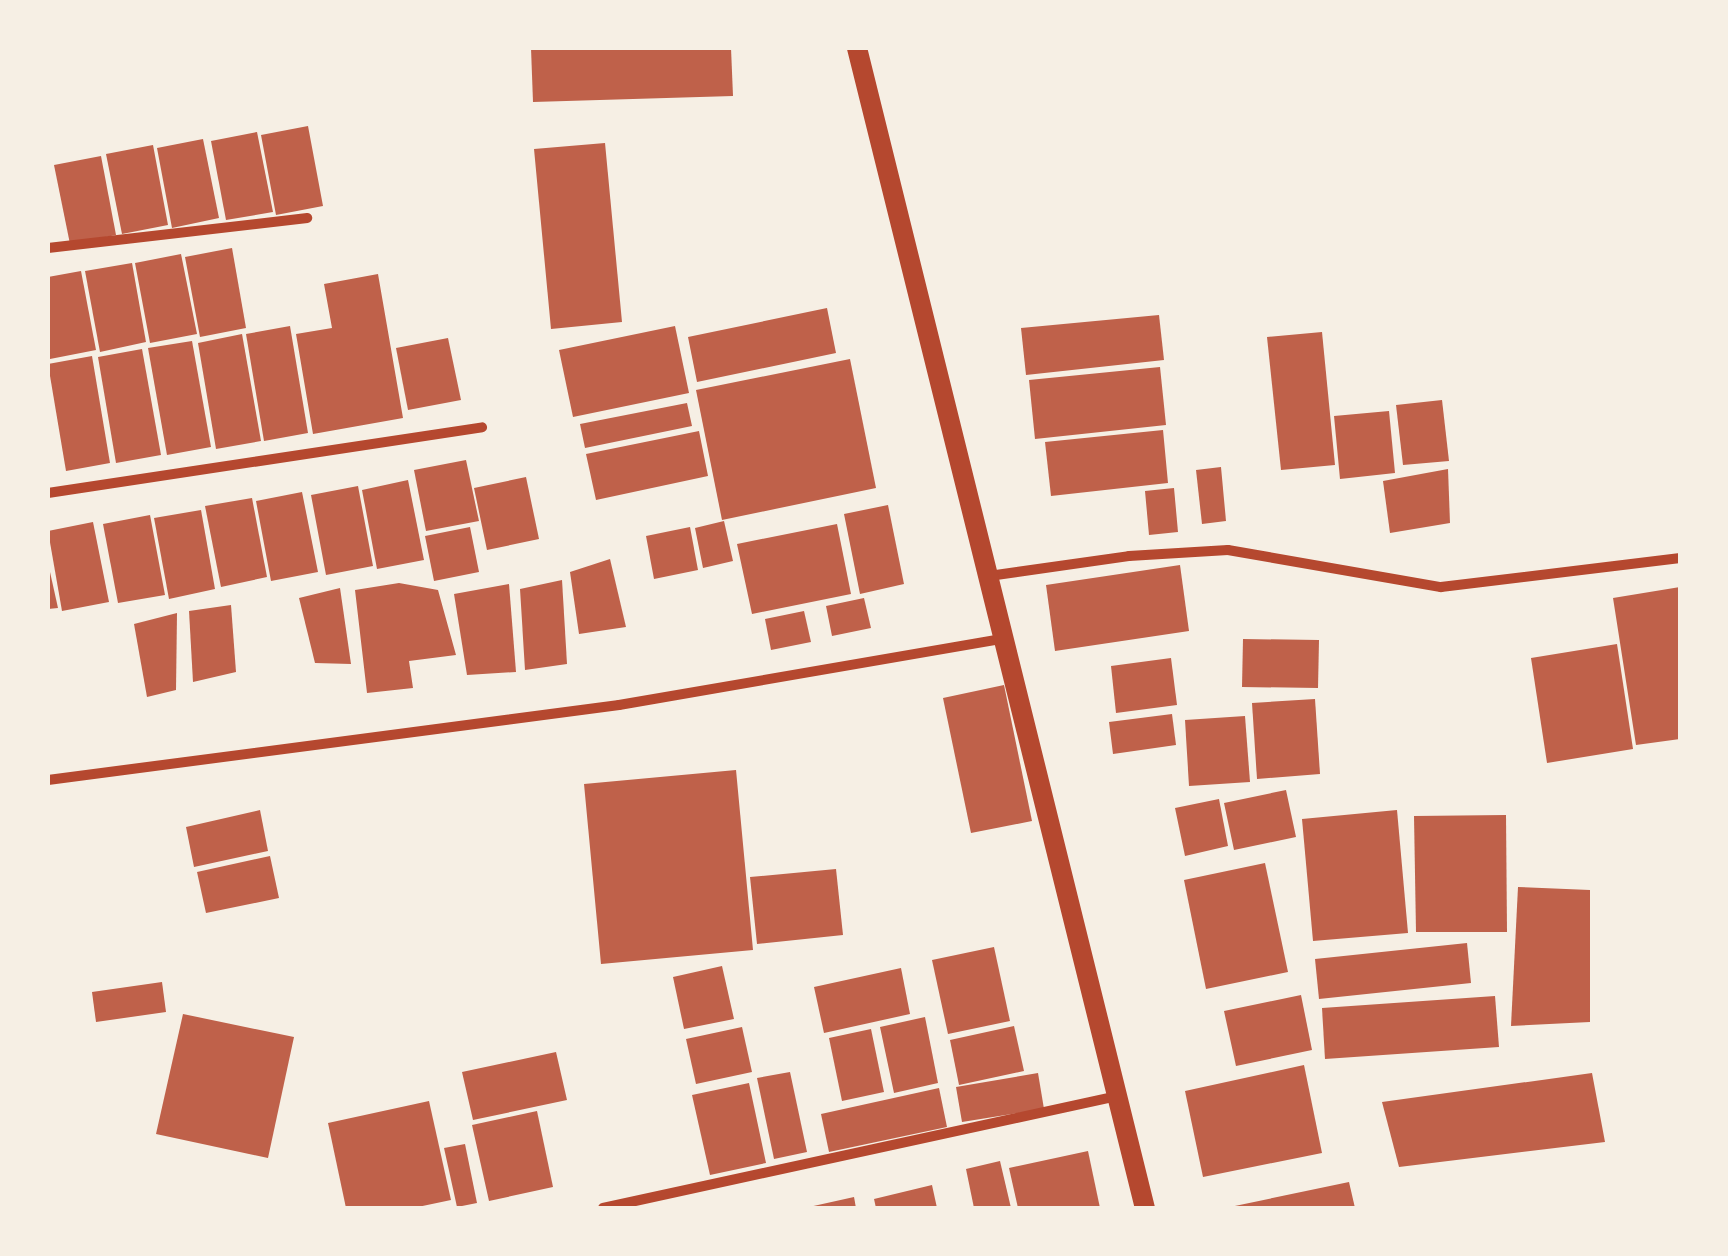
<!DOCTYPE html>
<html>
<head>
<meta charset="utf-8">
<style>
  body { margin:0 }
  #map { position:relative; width:1728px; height:1256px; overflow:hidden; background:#f6efe4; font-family:"Public Sans",sans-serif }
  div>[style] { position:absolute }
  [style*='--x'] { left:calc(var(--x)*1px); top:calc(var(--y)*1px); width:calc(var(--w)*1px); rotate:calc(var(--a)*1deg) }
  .building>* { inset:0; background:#bf614a }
  .minor>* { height:10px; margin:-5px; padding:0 5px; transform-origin:5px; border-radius:5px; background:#b5482f }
  .secondary>* { height:20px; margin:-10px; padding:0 10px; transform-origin:10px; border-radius:10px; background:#b5482f }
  span { translate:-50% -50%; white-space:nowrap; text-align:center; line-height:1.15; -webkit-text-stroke:9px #f6efe4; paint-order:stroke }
  .frame { position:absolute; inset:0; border:50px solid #f6efe4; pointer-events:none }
</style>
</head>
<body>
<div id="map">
  <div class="building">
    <i style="clip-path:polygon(531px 48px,731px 48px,733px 96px,533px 102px)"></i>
    <i style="clip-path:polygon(308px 126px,323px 206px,276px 215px,261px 135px)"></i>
    <i style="clip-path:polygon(257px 132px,273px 212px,226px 220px,211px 141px)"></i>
    <i style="clip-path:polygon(203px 139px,219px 218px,172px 228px,157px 148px)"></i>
    <i style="clip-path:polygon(605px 143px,622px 322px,551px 329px,534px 149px)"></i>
    <i style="clip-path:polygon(153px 145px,168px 225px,122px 234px,106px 154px)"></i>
    <i style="clip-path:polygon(101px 156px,116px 235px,70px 244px,54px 165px)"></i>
    <i style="clip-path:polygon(232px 248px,246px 328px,200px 337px,185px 257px)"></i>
    <i style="clip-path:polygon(181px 254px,197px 334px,150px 343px,135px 263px)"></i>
    <i style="clip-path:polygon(132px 263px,146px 342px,100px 352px,85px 271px)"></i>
    <i style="clip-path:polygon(81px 271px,96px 350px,50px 359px,48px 277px)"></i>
    <i style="clip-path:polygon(378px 274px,403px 418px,313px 434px,296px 334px,332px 328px,324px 284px)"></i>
    <i style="clip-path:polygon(827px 308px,836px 353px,697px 382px,688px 337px)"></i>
    <i style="clip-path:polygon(1159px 315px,1164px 360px,1026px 375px,1021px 328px)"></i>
    <i style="clip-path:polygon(290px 326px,308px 433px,264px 441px,246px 334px)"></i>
    <i style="clip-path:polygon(675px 326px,689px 393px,573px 417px,559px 350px)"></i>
    <i style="clip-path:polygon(1322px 332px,1335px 465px,1281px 470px,1267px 337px)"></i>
    <i style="clip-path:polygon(242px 334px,261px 441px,216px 449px,198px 343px)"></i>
    <i style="clip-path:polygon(448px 338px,461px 400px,408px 410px,396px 348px)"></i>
    <i style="clip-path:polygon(192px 341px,211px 447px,167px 455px,148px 348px)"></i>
    <i style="clip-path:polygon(142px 349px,161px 455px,116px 463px,98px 357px)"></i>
    <i style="clip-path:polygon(92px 356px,110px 463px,66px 471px,48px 364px)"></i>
    <i style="clip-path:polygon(850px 359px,876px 488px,722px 520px,696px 390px)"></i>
    <i style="clip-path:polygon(1160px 367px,1166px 425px,1035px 439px,1029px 380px)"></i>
    <i style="clip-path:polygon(1442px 400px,1449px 461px,1403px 465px,1396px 405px)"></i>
    <i style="clip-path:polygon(687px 403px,692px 426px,585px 448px,580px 424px)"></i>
    <i style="clip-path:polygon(1389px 411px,1395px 473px,1340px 479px,1334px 416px)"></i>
    <i style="clip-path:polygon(1163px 430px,1168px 483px,1051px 496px,1045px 442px)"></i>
    <i style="clip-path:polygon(699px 431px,708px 476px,596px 500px,586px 454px)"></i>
    <i style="clip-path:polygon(466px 460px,479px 521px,426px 531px,414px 470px)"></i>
    <i style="clip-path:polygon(1221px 467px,1226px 521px,1202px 524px,1196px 470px)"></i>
    <i style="clip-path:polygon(1448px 469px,1450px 523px,1390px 533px,1383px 481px)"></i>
    <i style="clip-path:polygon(526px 477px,539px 539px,487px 550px,474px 488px)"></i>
    <i style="clip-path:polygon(408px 480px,424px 560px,377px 569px,362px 490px)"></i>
    <i style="clip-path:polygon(358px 486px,373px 566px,326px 575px,311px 495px)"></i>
    <i style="clip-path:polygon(1174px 488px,1178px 532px,1149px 535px,1145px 491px)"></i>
    <i style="clip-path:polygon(302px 492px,318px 572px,271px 581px,256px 501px)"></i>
    <i style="clip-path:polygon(252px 498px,267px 577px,221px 587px,205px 506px)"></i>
    <i style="clip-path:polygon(888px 505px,904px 584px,860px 594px,844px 514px)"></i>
    <i style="clip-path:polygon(201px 510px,215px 589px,169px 599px,154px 518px)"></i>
    <i style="clip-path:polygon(150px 515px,165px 595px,118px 603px,103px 524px)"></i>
    <i style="clip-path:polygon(724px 521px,733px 561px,703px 568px,695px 528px)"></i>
    <i style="clip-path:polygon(93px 522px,109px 602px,62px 611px,48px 531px)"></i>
    <i style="clip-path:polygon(837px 524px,851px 594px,752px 614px,737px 544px)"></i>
    <i style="clip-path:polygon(470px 527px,479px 572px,434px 581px,425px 536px)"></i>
    <i style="clip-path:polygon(690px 527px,698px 570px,654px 579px,646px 536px)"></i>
    <i style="clip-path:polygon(610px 559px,626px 627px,579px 634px,570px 572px)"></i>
    <i style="clip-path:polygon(48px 563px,58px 608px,48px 609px)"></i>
    <i style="clip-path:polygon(1180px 565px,1189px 631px,1055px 651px,1046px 585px)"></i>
    <i style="clip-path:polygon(562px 580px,567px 664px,525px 670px,520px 589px)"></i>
    <i style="clip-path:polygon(399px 583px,438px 590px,456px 655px,409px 661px,413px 688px,367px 693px,355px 590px)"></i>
    <i style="clip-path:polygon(509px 584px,516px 672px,467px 675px,454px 594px)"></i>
    <i style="clip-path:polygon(1680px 587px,1680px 739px,1636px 745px,1613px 598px)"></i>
    <i style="clip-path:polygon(340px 588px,351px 664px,315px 663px,299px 598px)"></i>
    <i style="clip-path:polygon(864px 598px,871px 628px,832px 636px,826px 606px)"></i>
    <i style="clip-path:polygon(231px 605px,236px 672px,193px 682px,189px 611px)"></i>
    <i style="clip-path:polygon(804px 611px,811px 642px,771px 650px,765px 619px)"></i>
    <i style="clip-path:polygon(177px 613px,176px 690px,147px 697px,134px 624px)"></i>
    <i style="clip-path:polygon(1243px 639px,1319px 640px,1318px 688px,1242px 687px)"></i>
    <i style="clip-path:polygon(1617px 644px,1633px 749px,1547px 763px,1531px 658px)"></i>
    <i style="clip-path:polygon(1171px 658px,1177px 705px,1116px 713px,1111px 666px)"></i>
    <i style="clip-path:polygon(1004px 685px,1032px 821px,971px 833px,943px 698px)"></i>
    <i style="clip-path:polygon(1315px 699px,1320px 774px,1257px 779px,1252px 703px)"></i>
    <i style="clip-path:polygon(1172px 714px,1176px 745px,1113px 754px,1109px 722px)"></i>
    <i style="clip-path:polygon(1245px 716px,1250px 782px,1189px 786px,1185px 720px)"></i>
    <i style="clip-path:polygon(736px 770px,753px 950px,601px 964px,584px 784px)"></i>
    <i style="clip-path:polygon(1286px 790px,1296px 837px,1234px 850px,1224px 803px)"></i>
    <i style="clip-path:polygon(1219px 799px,1228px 846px,1185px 856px,1175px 808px)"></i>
    <i style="clip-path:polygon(260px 810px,268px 851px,194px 867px,186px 827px)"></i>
    <i style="clip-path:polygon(1397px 810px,1408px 933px,1313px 941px,1302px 819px)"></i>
    <i style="clip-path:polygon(1506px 815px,1507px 932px,1416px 932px,1414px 816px)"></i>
    <i style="clip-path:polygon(270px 856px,279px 898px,206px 913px,197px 872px)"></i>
    <i style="clip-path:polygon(1265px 863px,1288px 972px,1206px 989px,1184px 880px)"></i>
    <i style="clip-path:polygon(836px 869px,843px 935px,757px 944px,750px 877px)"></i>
    <i style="clip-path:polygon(1518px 887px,1590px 890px,1590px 1022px,1511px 1026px)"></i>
    <i style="clip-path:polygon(1467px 943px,1471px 983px,1319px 999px,1315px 959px)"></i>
    <i style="clip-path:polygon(994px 947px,1010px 1021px,948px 1034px,932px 960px)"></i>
    <i style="clip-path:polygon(722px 966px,734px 1019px,684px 1029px,673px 977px)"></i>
    <i style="clip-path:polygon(901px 968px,910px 1014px,824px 1033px,814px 987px)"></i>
    <i style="clip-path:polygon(162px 982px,166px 1012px,96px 1022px,92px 992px)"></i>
    <i style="clip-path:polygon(1301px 995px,1312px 1050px,1236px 1066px,1224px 1011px)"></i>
    <i style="clip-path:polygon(1495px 996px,1499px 1047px,1325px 1059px,1322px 1008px)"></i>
    <i style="clip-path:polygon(183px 1014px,294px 1037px,268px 1158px,156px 1134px)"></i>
    <i style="clip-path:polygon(925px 1017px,938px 1083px,894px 1093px,880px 1027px)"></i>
    <i style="clip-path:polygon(1014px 1026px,1024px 1071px,959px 1085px,950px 1040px)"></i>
    <i style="clip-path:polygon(742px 1027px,752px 1072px,696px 1084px,686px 1039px)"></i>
    <i style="clip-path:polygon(871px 1029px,884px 1092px,842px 1101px,829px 1038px)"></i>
    <i style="clip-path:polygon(556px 1052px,567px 1100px,473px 1120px,462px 1072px)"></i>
    <i style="clip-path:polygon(1304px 1065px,1322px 1153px,1203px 1177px,1185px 1091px)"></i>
    <i style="clip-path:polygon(790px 1072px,807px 1152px,774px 1159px,757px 1078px)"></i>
    <i style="clip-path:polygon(1038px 1073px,1044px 1109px,962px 1122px,956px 1087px)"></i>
    <i style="clip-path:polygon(1592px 1073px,1605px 1142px,1399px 1167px,1382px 1102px)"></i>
    <i style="clip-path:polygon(749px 1083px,766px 1163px,710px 1175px,692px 1095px)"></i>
    <i style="clip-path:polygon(939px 1088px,947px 1127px,829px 1152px,821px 1114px)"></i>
    <i style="clip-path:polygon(429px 1101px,451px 1200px,413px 1208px,346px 1208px,328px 1123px)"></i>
    <i style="clip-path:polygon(537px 1111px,553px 1187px,489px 1201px,472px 1125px)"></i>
    <i style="clip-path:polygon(465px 1144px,477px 1203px,457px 1207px,444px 1148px)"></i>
    <i style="clip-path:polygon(1088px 1151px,1100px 1208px,1018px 1208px,1009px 1168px)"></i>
    <i style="clip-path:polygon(1000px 1161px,1011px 1208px,974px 1208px,966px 1169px)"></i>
    <i style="clip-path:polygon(1349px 1182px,1355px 1208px,1230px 1208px,1230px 1207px)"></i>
    <i style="clip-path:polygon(932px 1185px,937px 1208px,876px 1208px,874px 1199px)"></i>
    <i style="clip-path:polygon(854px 1197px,856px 1208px,809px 1208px,809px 1207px)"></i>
  </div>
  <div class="minor">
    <i style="--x:48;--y:248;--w:261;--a:-6.6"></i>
    <i style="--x:48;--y:493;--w:439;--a:-8.6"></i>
    <i style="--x:989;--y:576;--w:141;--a:-8.1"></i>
    <i style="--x:1129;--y:556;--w:99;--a:-3.5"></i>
    <i style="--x:1228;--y:550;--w:216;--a:9.9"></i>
    <i style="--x:1441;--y:587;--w:241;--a:-6.9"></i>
    <i style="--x:48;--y:780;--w:576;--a:-7.48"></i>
    <i style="--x:619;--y:705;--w:390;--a:-9.8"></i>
    <i style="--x:603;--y:1208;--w:526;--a:-12.29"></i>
  </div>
  <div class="secondary">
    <i style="--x:857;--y:48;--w:1195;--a:76.06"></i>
  </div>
  <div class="frame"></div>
</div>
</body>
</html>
